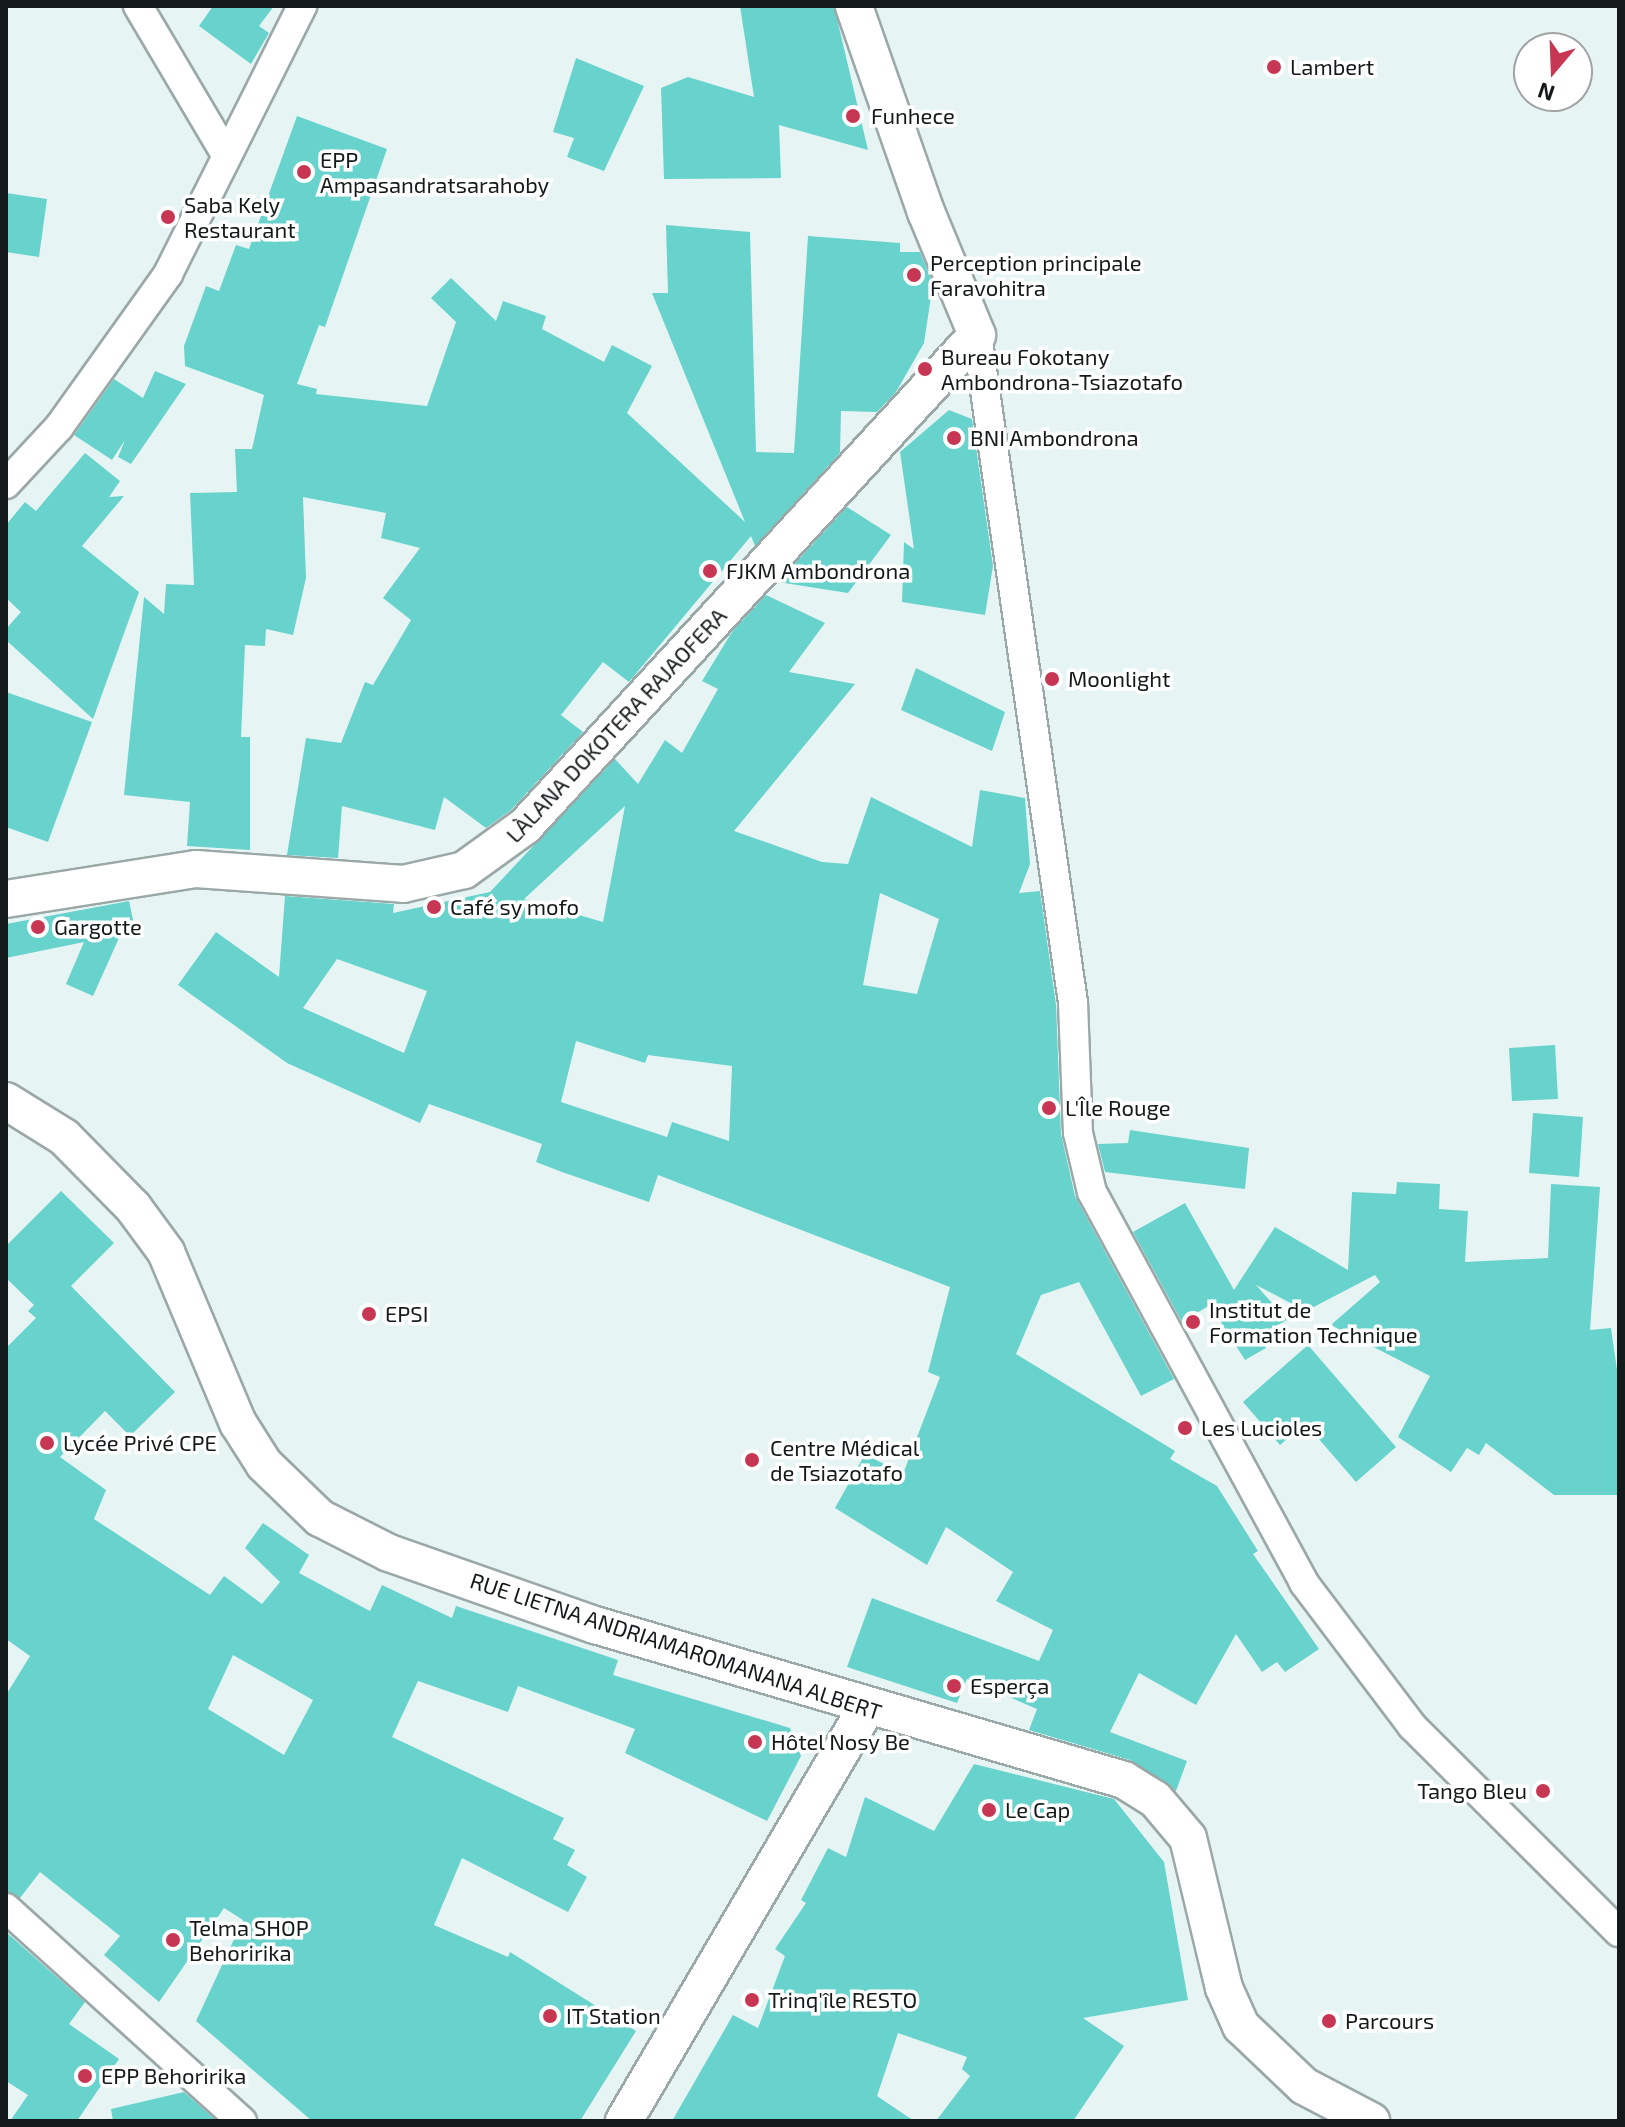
<!DOCTYPE html>
<html>
<head>
<meta charset="utf-8">
<style>
  body { margin:0 }
  #map { position:relative; width:1625px; height:2127px; overflow:hidden; background:#e6f5f4; font-family:"Exo 2",sans-serif }
  div>[style] { position:absolute }
  [style*='--x'] { left:calc(var(--x)*1px); top:calc(var(--y)*1px); width:calc(var(--w)*1px); rotate:calc(var(--a)*1deg) }
  .building>* { inset:0; background:#68d2cd }
  .roads { filter:drop-shadow(2px 0 #9aa8a7) drop-shadow(-2px 0 #9aa8a7) drop-shadow(0 2px #9aa8a7) drop-shadow(0 -2px #9aa8a7) }
  .minor>* { height:28px; margin:-14px; padding:0 14px; transform-origin:14px; border-radius:14px; background:#fff }
  .tertiary>* { height:36px; margin:-18px; padding:0 18px; transform-origin:18px; border-radius:18px; background:#fff }
  .dots>* { width:22px; height:22px; translate:-50% -50%; box-sizing:border-box; border:4px solid #fff; border-radius:50% }
  span { translate:-50% -50%; white-space:nowrap; text-align:center; line-height:1.15; -webkit-text-stroke:7px #fff; paint-order:stroke }
  .poi-label { font-size:22px; color:#141919 }
  .left { translate:0 -50%; text-align:left }
  .right { translate:-100% -50%; text-align:right }
  .street-label { font-size:22px; color:#141919 }
  .frame { position:absolute; inset:0; border:8px solid #141919; pointer-events:none }
  .north { position:absolute; left:1513px; top:32px; width:80px; height:80px; box-sizing:border-box; background:#fff; border:2px solid #a1a3a3; border-radius:50%; rotate:199deg; font-size:22px; font-weight:700; line-height:32px; text-align:center; color:#141919 }
  .north::after { content:''; display:block; margin:auto; width:28px; height:36px; background:#c73753; clip-path:polygon(50% 0,100% 100%,50% 72%,0 100%) }
</style>
</head>
<body>
<div id="map">
  <div class="building">
    <i style="clip-path:polygon(213px 6px,274px 6px,259px 26px,269px 33px,251px 64px,199px 26px)"></i>
    <i style="clip-path:polygon(740px 6px,834px 6px,868px 150px,779px 125px,781px 178px,664px 179px,661px 88px,688px 77px,754px 97px)"></i>
    <i style="clip-path:polygon(576px 58px,644px 86px,604px 171px,567px 157px,574px 138px,553px 132px)"></i>
    <i style="clip-path:polygon(297px 116px,387px 149px,325px 327px,319px 325px,297px 384px,317px 389px,316px 394px,427px 406px,456px 322px,431px 298px,451px 278px,496px 321px,503px 301px,546px 316px,542px 329px,604px 362px,612px 345px,652px 366px,627px 413px,745px 522px,652px 293px,668px 293px,666px 225px,750px 232px,756px 452px,794px 453px,808px 236px,900px 243px,900px 252px,920px 252px,933px 283px,924px 343px,896px 392px,877px 412px,841px 411px,840px 453px,755px 546px,751px 536px,629px 682px,603px 662px,561px 715px,583px 732px,511px 810px,486px 828px,444px 797px,435px 830px,342px 806px,338px 858px,287px 855px,306px 738px,341px 743px,365px 682px,373px 685px,411px 620px,383px 598px,420px 548px,381px 538px,386px 513px,303px 497px,306px 578px,293px 635px,266px 629px,265px 646px,245px 645px,241px 737px,250px 737px,250px 850px,187px 846px,190px 802px,124px 795px,144px 597px,164px 614px,166px 584px,194px 585px,190px 493px,237px 492px,235px 449px,252px 449px,264px 395px,185px 366px,184px 346px,206px 286px,219px 291px,236px 245px,249px 249px)"></i>
    <i style="clip-path:polygon(6px 193px,47px 199px,39px 257px,6px 252px)"></i>
    <i style="clip-path:polygon(155px 371px,186px 384px,131px 464px,118px 457px,125px 440px,112px 460px,74px 435px,114px 379px,143px 398px)"></i>
    <i style="clip-path:polygon(949px 410px,972px 419px,993px 566px,985px 615px,902px 602px,904px 542px,914px 549px,900px 452px)"></i>
    <i style="clip-path:polygon(85px 453px,120px 481px,109px 497px,124px 496px,82px 546px,139px 592px,93px 719px,6px 640px,6px 629px,21px 612px,6px 598px,6px 525px,25px 502px,36px 511px)"></i>
    <i style="clip-path:polygon(847px 507px,891px 535px,848px 593px,778px 582px)"></i>
    <i style="clip-path:polygon(evenodd,766px 595px,825px 623px,789px 672px,855px 684px,734px 831px,822px 862px,848px 864px,871px 797px,972px 847px,980px 790px,1025px 798px,1030px 864px,1019px 893px,1040px 891px,1056px 1005px,1061px 1134px,1075px 1196px,1174px 1379px,1141px 1396px,1079px 1282px,1041px 1295px,1016px 1354px,1175px 1451px,1170px 1459px,1217px 1486px,1258px 1551px,1253px 1554px,1319px 1649px,1285px 1672px,1277px 1662px,1262px 1672px,1236px 1634px,1196px 1705px,1139px 1673px,1110px 1732px,1187px 1761px,1176px 1791px,1130px 1760px,1029px 1730px,1037px 1709px,967px 1679px,957px 1703px,847px 1667px,872px 1598px,1039px 1661px,1053px 1630px,996px 1601px,1013px 1572px,946px 1527px,927px 1565px,835px 1508px,865px 1454px,903px 1474px,940px 1377px,928px 1372px,950px 1287px,658px 1175px,649px 1202px,562px 1172px,536px 1162px,542px 1144px,429px 1104px,420px 1123px,287px 1063px,178px 985px,216px 932px,279px 977px,285px 896px,394px 904px,393px 913px,490px 892px,615px 759px,638px 784px,665px 740px,682px 753px,718px 689px,702px 681px,732px 632px,766px 595px,625px 806px,603px 922px,524px 899px,625px 806px,766px 595px,880px 893px,939px 919px,917px 994px,863px 985px,880px 893px,766px 595px,337px 959px,427px 991px,404px 1053px,303px 1008px,337px 959px,766px 595px,576px 1041px,645px 1063px,648px 1055px,732px 1066px,729px 1141px,672px 1122px,667px 1137px,561px 1102px,576px 1041px)"></i>
    <i style="clip-path:polygon(916px 668px,1005px 712px,992px 751px,901px 710px)"></i>
    <i style="clip-path:polygon(6px 692px,92px 722px,48px 842px,6px 827px)"></i>
    <i style="clip-path:polygon(129px 901px,136px 934px,119px 938px,93px 996px,66px 984px,84px 942px,6px 958px,6px 924px)"></i>
    <i style="clip-path:polygon(1555px 1045px,1558px 1099px,1512px 1101px,1509px 1048px)"></i>
    <i style="clip-path:polygon(1533px 1113px,1583px 1117px,1579px 1177px,1529px 1173px)"></i>
    <i style="clip-path:polygon(1130px 1130px,1249px 1148px,1245px 1189px,1105px 1172px,1098px 1144px,1128px 1143px)"></i>
    <i style="clip-path:polygon(1397px 1182px,1440px 1184px,1439px 1209px,1468px 1211px,1465px 1262px,1548px 1258px,1551px 1184px,1600px 1187px,1590px 1330px,1611px 1328px,1619px 1384px,1619px 1495px,1554px 1495px,1486px 1443px,1479px 1455px,1467px 1448px,1451px 1472px,1398px 1437px,1430px 1376px,1331px 1325px,1380px 1282px,1375px 1275px,1306px 1311px,1256px 1285px,1287px 1320px,1259px 1335px,1266px 1348px,1245px 1360px,1210px 1305px,1182px 1322px,1133px 1232px,1185px 1203px,1234px 1290px,1275px 1227px,1348px 1270px,1352px 1192px,1396px 1194px)"></i>
    <i style="clip-path:polygon(evenodd,61px 1191px,114px 1243px,71px 1286px,175px 1392px,130px 1436px,105px 1411px,60px 1457px,106px 1490px,94px 1519px,210px 1595px,224px 1576px,262px 1604px,280px 1582px,245px 1548px,263px 1523px,309px 1555px,299px 1573px,370px 1611px,382px 1585px,452px 1618px,456px 1606px,618px 1660px,613px 1675px,790px 1728px,801px 1756px,767px 1821px,625px 1753px,635px 1729px,518px 1686px,508px 1712px,418px 1681px,392px 1737px,564px 1818px,553px 1839px,575px 1850px,567px 1865px,587px 1877px,568px 1912px,462px 1858px,434px 1925px,508px 1957px,510px 1952px,636px 2031px,580px 2121px,312px 2121px,196px 2021px,243px 1920px,224px 1908px,159px 2002px,104px 1955px,120px 1936px,40px 1872px,20px 1898px,6px 1891px,6px 1695px,30px 1656px,6px 1639px,6px 1348px,36px 1318px,28px 1311px,34px 1305px,6px 1278px,6px 1246px,61px 1191px,233px 1655px,313px 1700px,284px 1755px,208px 1709px,233px 1655px)"></i>
    <i style="clip-path:polygon(1308px 1345px,1396px 1447px,1356px 1482px,1305px 1423px,1280px 1445px,1243px 1402px)"></i>
    <i style="clip-path:polygon(974px 1764px,1114px 1799px,1164px 1862px,1188px 2000px,1083px 2018px,1124px 2046px,1073px 2121px,936px 2121px,970px 2076px,962px 2069px,967px 2057px,898px 2033px,877px 2096px,914px 2121px,672px 2121px,733px 2015px,758px 2028px,785px 1956px,775px 1949px,806px 1903px,801px 1900px,828px 1848px,846px 1857px,865px 1797px,934px 1831px)"></i>
    <i style="clip-path:polygon(6px 1932px,85px 2002px,69px 2024px,119px 2059px,77px 2121px,10px 2121px,28px 2095px,6px 2081px)"></i>
    <i style="clip-path:polygon(184px 2092px,217px 2121px,113px 2121px,111px 2109px)"></i>
  </div>
  <div class="roads">
    <div class="minor">
      <i style="--x:138;--y:6;--w:171;--a:59.4"></i>
      <i style="--x:977;--y:335;--w:675;--a:81.82"></i>
      <i style="--x:1073;--y:1003;--w:130;--a:87.8"></i>
      <i style="--x:1078;--y:1133;--w:61;--a:76.7"></i>
      <i style="--x:1092;--y:1192;--w:445;--a:61.5"></i>
      <i style="--x:1304;--y:1583;--w:179;--a:52.9"></i>
      <i style="--x:1412;--y:1726;--w:292;--a:44.9"></i>
      <i style="--x:6;--y:484;--w:78;--a:-47.1"></i>
      <i style="--x:59;--y:427;--w:188;--a:-54.5"></i>
      <i style="--x:168;--y:274;--w:300;--a:-63.4"></i>
      <i style="--x:6;--y:1908;--w:318;--a:42.1"></i>
    </div>
    <div class="tertiary">
      <i style="--x:6;--y:899;--w:192;--a:-9"></i>
      <i style="--x:196;--y:869;--w:208;--a:4.1"></i>
      <i style="--x:403;--y:884;--w:63;--a:-12.9"></i>
      <i style="--x:464;--y:870;--w:75;--a:-35.8"></i>
      <i style="--x:525;--y:826;--w:667;--a:-47.37"></i>
      <i style="--x:977;--y:335;--w:133;--a:-112.5"></i>
      <i style="--x:926;--y:212;--w:218;--a:-109.3"></i>
      <i style="--x:6;--y:1101;--w:68;--a:31.8"></i>
      <i style="--x:64;--y:1137;--w:98;--a:45.4"></i>
      <i style="--x:133;--y:1207;--w:56;--a:53.7"></i>
      <i style="--x:166;--y:1252;--w:186;--a:67.2"></i>
      <i style="--x:238;--y:1423;--w:49;--a:57.6"></i>
      <i style="--x:264;--y:1464;--w:78;--a:44"></i>
      <i style="--x:320;--y:1518;--w:77;--a:26.9"></i>
      <i style="--x:389;--y:1553;--w:218;--a:19.3"></i>
      <i style="--x:595;--y:1625;--w:551;--a:16.33"></i>
      <i style="--x:1124;--y:1780;--w:36;--a:32"></i>
      <i style="--x:1155;--y:1799;--w:51;--a:49.8"></i>
      <i style="--x:1188;--y:1838;--w:154;--a:76.5"></i>
      <i style="--x:1224;--y:1988;--w:42;--a:65.9"></i>
      <i style="--x:1241;--y:2026;--w:87;--a:43.6"></i>
      <i style="--x:1304;--y:2086;--w:76;--a:27.6"></i>
      <i style="--x:624;--y:2121;--w:480;--a:-59.6"></i>
    </div>
  </div>
  <div class="dots">
    <i style="left:1274px;top:67px;background:#c73753"></i>
    <i style="left:853px;top:116px;background:#c73753"></i>
    <i style="left:304px;top:172px;background:#c73753"></i>
    <i style="left:168px;top:217px;background:#c73753"></i>
    <i style="left:914px;top:275px;background:#c73753"></i>
    <i style="left:925px;top:369px;background:#c73753"></i>
    <i style="left:954px;top:438px;background:#c73753"></i>
    <i style="left:710px;top:571px;background:#c73753"></i>
    <i style="left:1052px;top:679px;background:#c73753"></i>
    <i style="left:434px;top:907px;background:#c73753"></i>
    <i style="left:38px;top:927px;background:#c73753"></i>
    <i style="left:1049px;top:1108px;background:#c73753"></i>
    <i style="left:369px;top:1314px;background:#c73753"></i>
    <i style="left:1193px;top:1322px;background:#c73753"></i>
    <i style="left:1185px;top:1428px;background:#c73753"></i>
    <i style="left:47px;top:1443px;background:#c73753"></i>
    <i style="left:752px;top:1460px;background:#c73753"></i>
    <i style="left:954px;top:1686px;background:#c73753"></i>
    <i style="left:755px;top:1742px;background:#c73753"></i>
    <i style="left:1543px;top:1791px;background:#c73753"></i>
    <i style="left:989px;top:1810px;background:#c73753"></i>
    <i style="left:173px;top:1940px;background:#c73753"></i>
    <i style="left:752px;top:2000px;background:#c73753"></i>
    <i style="left:550px;top:2016px;background:#c73753"></i>
    <i style="left:1329px;top:2021px;background:#c73753"></i>
    <i style="left:85px;top:2076px;background:#c73753"></i>
  </div>
  <div class="poi-label">
    <span class="left" style="left:1290px;top:67px">Lambert</span>
    <span class="left" style="left:871px;top:116px">Funhece</span>
    <span class="left" style="left:320px;top:172px">EPP<br>Ampasandratsarahoby</span>
    <span class="left" style="left:184px;top:217px">Saba Kely<br>Restaurant</span>
    <span class="left" style="left:930px;top:275px">Perception principale<br>Faravohitra</span>
    <span class="left" style="left:941px;top:369px">Bureau Fokotany<br>Ambondrona-Tsiazotafo</span>
    <span class="left" style="left:970px;top:438px">BNI Ambondrona</span>
    <span class="left" style="left:726px;top:571px">FJKM Ambondrona</span>
    <span class="left" style="left:1068px;top:679px">Moonlight</span>
    <span class="left" style="left:450px;top:907px">Café sy mofo</span>
    <span class="left" style="left:54px;top:927px">Gargotte</span>
    <span class="left" style="left:1065px;top:1108px">L'Île Rouge</span>
    <span class="left" style="left:1209px;top:1322px">Institut de<br>Formation Technique</span>
    <span class="left" style="left:385px;top:1314px">EPSI</span>
    <span class="left" style="left:1201px;top:1428px">Les Lucioles</span>
    <span class="left" style="left:63px;top:1443px">Lycée Privé CPE</span>
    <span class="left" style="left:770px;top:1460px">Centre Médical<br>de Tsiazotafo</span>
    <span class="left" style="left:970px;top:1686px">Esperça</span>
    <span class="left" style="left:771px;top:1742px">Hôtel Nosy Be</span>
    <span class="right" style="left:1527px;top:1791px">Tango Bleu</span>
    <span class="left" style="left:1005px;top:1810px">Le Cap</span>
    <span class="left" style="left:189px;top:1940px">Telma SHOP<br>Behoririka</span>
    <span class="left" style="left:768px;top:2000px">Trinq'île RESTO</span>
    <span class="left" style="left:566px;top:2016px">IT Station</span>
    <span class="left" style="left:1345px;top:2021px">Parcours</span>
    <span class="left" style="left:101px;top:2076px">EPP Behoririka</span>
  </div>
  <div class="street-label">
    <span style="left:616px;top:725px;rotate:-47deg">LÀLANA DOKOTERA RAJAOFERA</span>
    <span style="left:676px;top:1646px;rotate:18deg">RUE LIETNA ANDRIAMAROMANANA ALBERT</span>
  </div>
  <div class="frame"></div>
  <div class="north">N</div>
</div>
</body>
</html>
